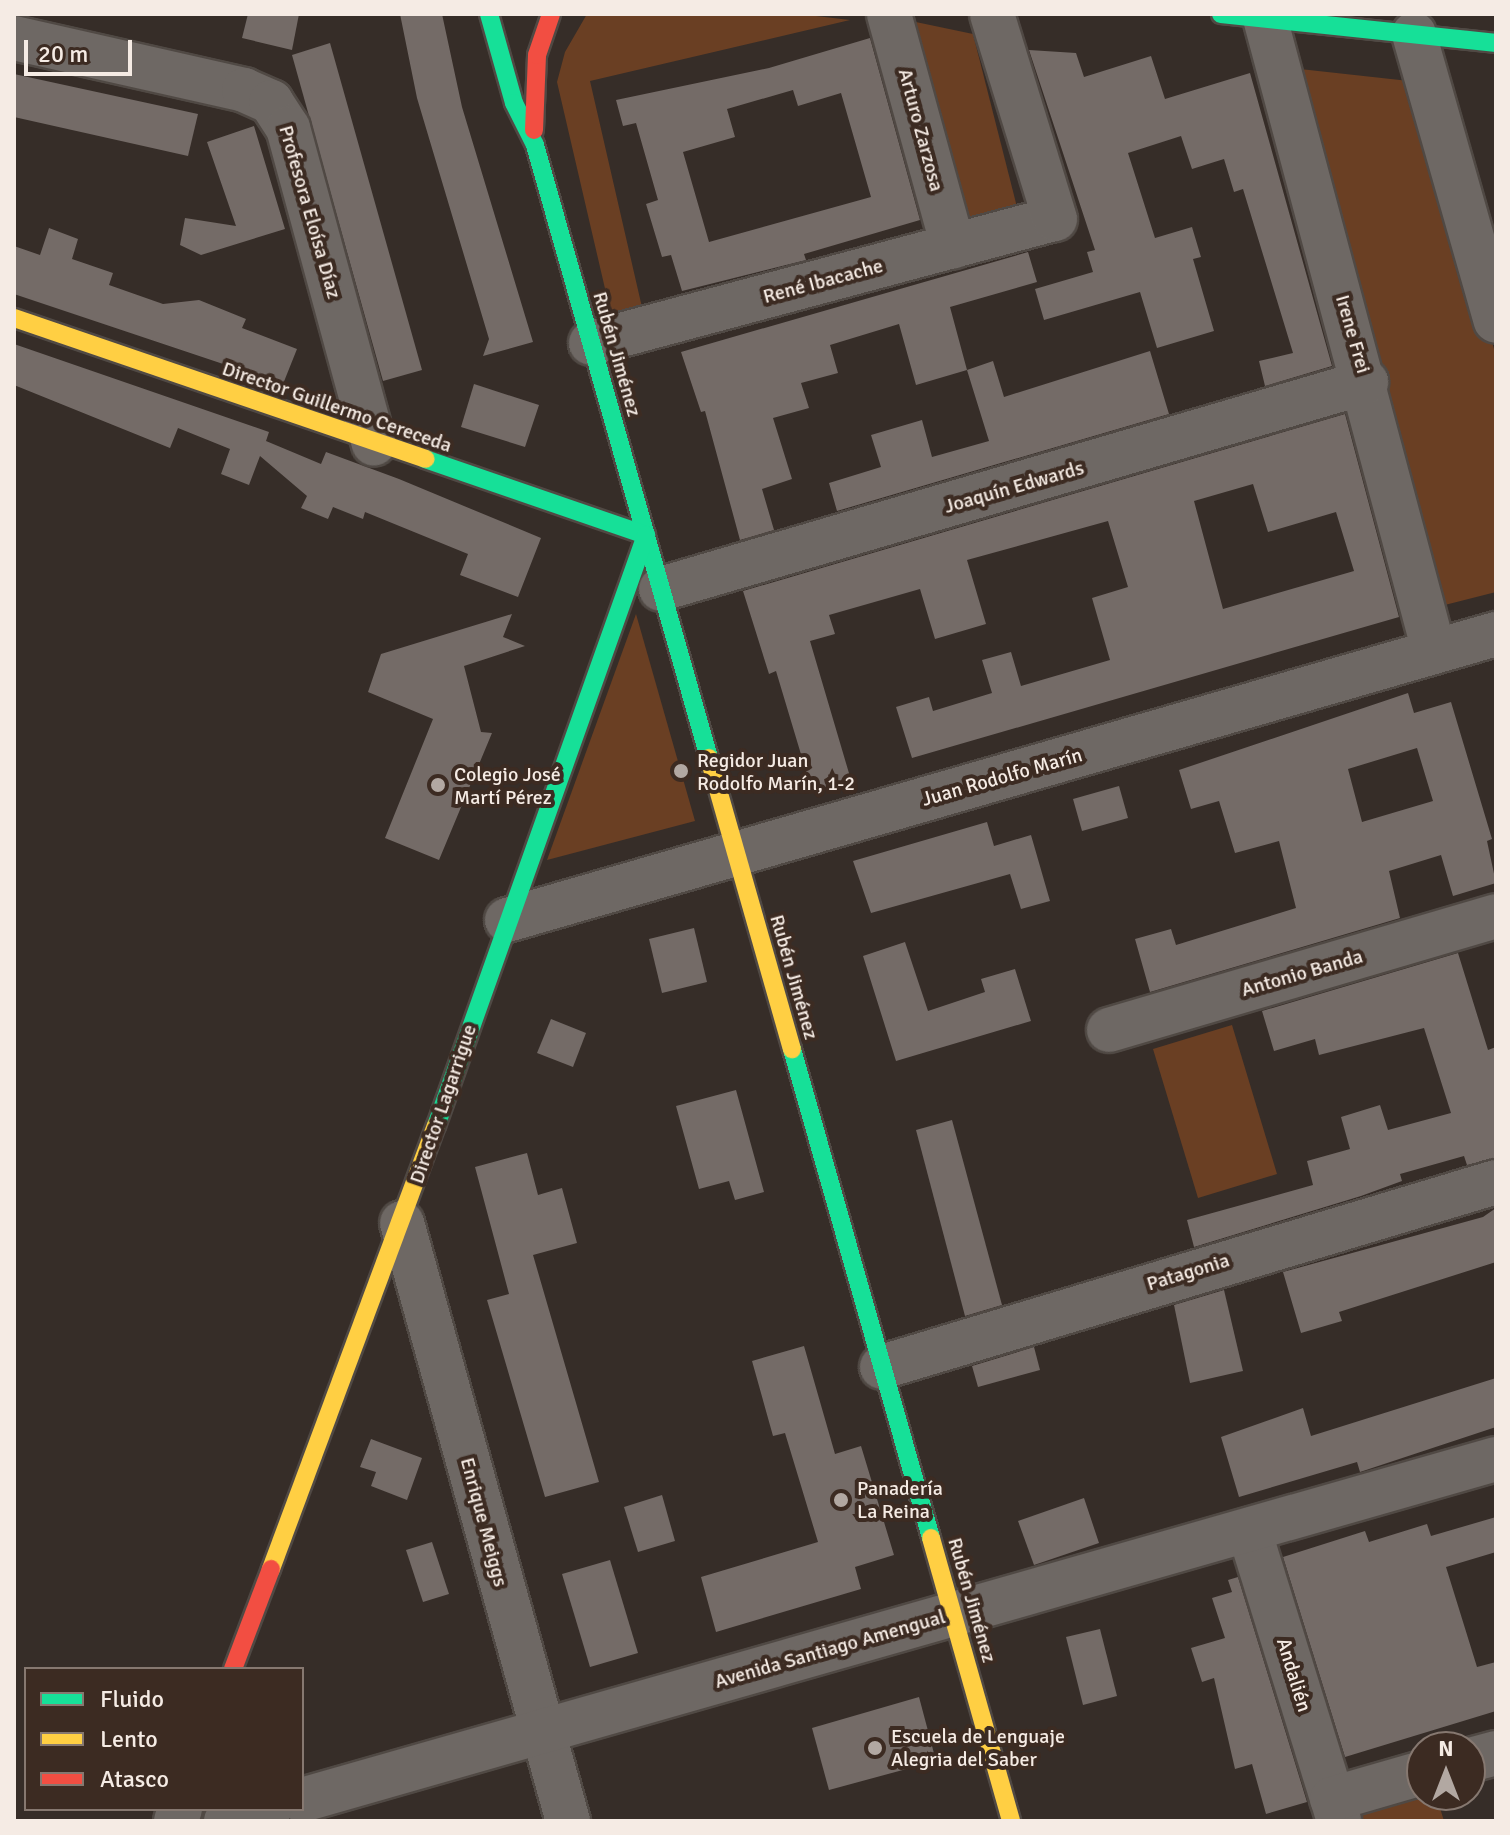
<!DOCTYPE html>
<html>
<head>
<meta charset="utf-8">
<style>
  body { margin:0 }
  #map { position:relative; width:1510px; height:1835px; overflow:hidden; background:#362d28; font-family:Signika,sans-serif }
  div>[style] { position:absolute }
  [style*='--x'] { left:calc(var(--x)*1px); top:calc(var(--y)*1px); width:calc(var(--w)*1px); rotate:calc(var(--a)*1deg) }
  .green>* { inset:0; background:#6a3f23 }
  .building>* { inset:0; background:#746b67 }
  .roads { filter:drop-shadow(2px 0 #504944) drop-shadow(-2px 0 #504944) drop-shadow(0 2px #504944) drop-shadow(0 -2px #504944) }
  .street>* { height:44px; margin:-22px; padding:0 22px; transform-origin:22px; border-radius:22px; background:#6e6864 }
  .fast>* { height:18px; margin:-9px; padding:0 9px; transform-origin:9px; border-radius:9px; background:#16e098 }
  .slow>* { height:18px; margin:-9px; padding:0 9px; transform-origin:9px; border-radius:9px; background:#ffcf43 }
  .jam>* { height:18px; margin:-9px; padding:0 9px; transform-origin:9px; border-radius:9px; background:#f24e42 }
  .dots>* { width:22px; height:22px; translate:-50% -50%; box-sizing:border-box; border:4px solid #3c2b22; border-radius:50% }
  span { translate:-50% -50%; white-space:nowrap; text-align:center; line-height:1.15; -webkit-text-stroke:8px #3c2b22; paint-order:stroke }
  .street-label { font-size:20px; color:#f5ebe4 }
  .poi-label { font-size:20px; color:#f5ebe4 }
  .left { translate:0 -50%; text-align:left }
  .frame { position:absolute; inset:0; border:16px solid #f5ebe4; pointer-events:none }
  .legend { position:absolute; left:24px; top:1667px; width:280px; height:144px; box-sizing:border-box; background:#3c2b22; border:2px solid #867870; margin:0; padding:10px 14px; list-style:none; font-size:24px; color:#f5ebe4 }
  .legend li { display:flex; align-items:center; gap:16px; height:40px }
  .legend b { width:40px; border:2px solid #867870 }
  .north { position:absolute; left:1406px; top:1731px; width:80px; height:80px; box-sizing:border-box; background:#3c2b22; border:2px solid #867870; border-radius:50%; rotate:0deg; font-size:22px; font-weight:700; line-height:32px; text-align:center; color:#f5ebe4 }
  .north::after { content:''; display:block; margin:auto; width:28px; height:36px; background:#b2a8a2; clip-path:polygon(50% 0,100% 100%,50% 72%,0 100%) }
  .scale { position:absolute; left:24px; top:40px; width:108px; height:36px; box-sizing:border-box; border:4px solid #f5ebe4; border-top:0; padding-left:10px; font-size:24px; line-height:28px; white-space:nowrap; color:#f5ebe4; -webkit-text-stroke:6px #3c2b22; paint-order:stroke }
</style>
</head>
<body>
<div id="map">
  <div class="green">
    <i style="clip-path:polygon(587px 14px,799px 14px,850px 20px,590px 81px,644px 316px,613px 323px,557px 82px,565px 52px)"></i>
    <i style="clip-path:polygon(911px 21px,973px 34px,1019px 215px,970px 228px)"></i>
    <i style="clip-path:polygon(1300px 69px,1418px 82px,1496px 356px,1496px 592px,1429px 609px,1373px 394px,1387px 381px)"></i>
    <i style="clip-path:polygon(636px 614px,695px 821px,547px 860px)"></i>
    <i style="clip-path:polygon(1232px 1025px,1277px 1174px,1198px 1198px,1153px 1049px)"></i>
    <i style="clip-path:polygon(1422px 1779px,1422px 1795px,1436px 1795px,1444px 1821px,1336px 1821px)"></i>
  </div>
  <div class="building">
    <i style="clip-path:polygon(248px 14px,299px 14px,292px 50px,242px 38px)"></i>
    <i style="clip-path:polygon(400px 14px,442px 14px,462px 107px,533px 342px,483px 356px,489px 339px,417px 98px)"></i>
    <i style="clip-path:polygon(evenodd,870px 38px,920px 220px,804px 254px,806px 260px,682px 291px,671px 255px,662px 257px,646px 204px,658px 200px,636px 123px,623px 126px,616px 100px,769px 68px,870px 38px,793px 90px,798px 106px,841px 93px,871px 197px,709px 242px,683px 152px,735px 137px,727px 109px,793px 90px)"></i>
    <i style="clip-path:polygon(330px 43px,422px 370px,383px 381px,292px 55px)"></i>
    <i style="clip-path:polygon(1029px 50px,1076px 53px,1084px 77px,1151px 56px,1165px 99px,1250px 73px,1332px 366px,1265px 386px,1259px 361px,1293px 353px,1243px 189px,1234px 192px,1224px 159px,1192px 169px,1181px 136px,1128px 153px,1155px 238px,1192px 227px,1201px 257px,1193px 259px,1214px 331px,1157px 348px,1140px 292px,1044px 320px,1035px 289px,1093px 272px,1087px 252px,1095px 250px)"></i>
    <i style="clip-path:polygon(14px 74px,198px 114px,188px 156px,14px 117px)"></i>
    <i style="clip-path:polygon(254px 126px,285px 229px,201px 255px,180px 245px,185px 218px,236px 226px,207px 142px)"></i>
    <i style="clip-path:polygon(49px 228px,78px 239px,72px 259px,113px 273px,109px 285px,163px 304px,199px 300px,246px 319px,242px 328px,297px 349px,283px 384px,14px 294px,14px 246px,40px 255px)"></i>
    <i style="clip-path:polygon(1028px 252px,1037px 282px,950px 307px,967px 370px,993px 361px,1004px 397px,1150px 351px,1169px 414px,837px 511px,829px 483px,881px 467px,871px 435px,922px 420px,932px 457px,989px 441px,967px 370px,916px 385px,899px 324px,830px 345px,838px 373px,801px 383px,809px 408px,773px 418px,792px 479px,762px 489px,774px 530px,740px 540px,705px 411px,701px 412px,681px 352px)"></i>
    <i style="clip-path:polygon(14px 344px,269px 432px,266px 441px,321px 464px,326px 452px,399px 479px,541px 538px,518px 597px,460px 575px,468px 554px,365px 512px,363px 519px,333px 507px,328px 519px,301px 508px,307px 496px,260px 456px,249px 485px,221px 474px,230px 449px,178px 428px,170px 448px,14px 385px)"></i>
    <i style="clip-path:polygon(474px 384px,539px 405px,525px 447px,461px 427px)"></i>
    <i style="clip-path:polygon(evenodd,1345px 414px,1399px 617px,912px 758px,896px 707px,929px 697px,933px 711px,992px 693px,982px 660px,1011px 652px,1021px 686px,1110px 660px,1092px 598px,1128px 587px,1108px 521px,967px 560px,986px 624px,935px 639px,920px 589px,829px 615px,835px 634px,810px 641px,851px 780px,812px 791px,776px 671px,769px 674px,743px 591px,1345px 414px,1253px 484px,1268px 532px,1336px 512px,1354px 571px,1223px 609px,1194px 501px,1253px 484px)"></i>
    <i style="clip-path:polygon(512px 614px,503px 637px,525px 646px,464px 666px,481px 732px,492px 733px,439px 860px,385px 838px,433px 719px,368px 692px,381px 654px)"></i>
    <i style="clip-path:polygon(evenodd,1408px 693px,1414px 713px,1451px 702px,1492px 839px,1487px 841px,1496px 883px,1453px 896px,1441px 855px,1389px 871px,1400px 918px,1150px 992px,1135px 939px,1171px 929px,1176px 945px,1296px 908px,1279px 841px,1235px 853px,1219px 801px,1191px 809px,1179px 770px,1408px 693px,1417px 748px,1433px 801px,1362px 822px,1348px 769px,1417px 748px)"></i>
    <i style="clip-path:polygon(1119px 786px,1128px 818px,1082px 831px,1073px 799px)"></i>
    <i style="clip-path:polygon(987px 822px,994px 846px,1031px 835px,1050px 901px,1021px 909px,1010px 874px,871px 913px,853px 861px)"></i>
    <i style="clip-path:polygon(694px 928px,707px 982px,662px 993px,649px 939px)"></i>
    <i style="clip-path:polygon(905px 942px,928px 1011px,985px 992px,981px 979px,1015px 969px,1031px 1021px,896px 1061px,863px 956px)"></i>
    <i style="clip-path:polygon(1458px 953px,1488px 1050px,1496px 1047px,1496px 1158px,1467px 1165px,1464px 1156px,1400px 1174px,1402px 1181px,1361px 1196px,1194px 1247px,1187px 1220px,1313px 1185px,1307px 1161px,1350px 1149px,1341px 1117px,1380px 1105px,1388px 1130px,1451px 1113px,1424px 1028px,1319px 1055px,1315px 1039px,1274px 1051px,1262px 1011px)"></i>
    <i style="clip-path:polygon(551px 1019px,586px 1033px,573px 1067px,537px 1053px)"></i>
    <i style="clip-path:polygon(736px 1090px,764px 1192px,735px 1200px,729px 1181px,699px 1189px,676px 1106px)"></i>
    <i style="clip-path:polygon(952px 1120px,1002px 1305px,965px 1316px,916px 1130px)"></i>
    <i style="clip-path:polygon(527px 1153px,538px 1195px,562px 1188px,577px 1243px,533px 1255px,599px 1482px,545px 1497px,487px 1300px,509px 1294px,475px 1167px)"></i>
    <i style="clip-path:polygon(1496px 1208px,1496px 1262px,1339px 1312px,1342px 1321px,1301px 1333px,1283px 1272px,1483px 1217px)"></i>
    <i style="clip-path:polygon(1224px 1290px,1243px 1371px,1190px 1383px,1174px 1305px)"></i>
    <i style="clip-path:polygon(804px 1346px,835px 1454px,861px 1446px,894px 1555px,855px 1567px,861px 1589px,716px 1632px,701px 1577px,818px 1542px,785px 1433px,773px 1436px,752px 1361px)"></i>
    <i style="clip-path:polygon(1034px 1347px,1040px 1370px,978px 1387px,972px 1366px)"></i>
    <i style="clip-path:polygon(1496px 1378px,1496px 1427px,1360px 1472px,1357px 1462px,1239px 1497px,1221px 1437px,1303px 1408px,1311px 1436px)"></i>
    <i style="clip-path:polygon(371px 1439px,422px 1458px,407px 1500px,371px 1486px,376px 1472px,360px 1467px)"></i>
    <i style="clip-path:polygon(662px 1495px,675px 1541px,638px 1552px,624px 1507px)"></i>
    <i style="clip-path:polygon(1084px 1498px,1099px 1543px,1034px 1565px,1018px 1521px)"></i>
    <i style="clip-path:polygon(1496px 1517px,1496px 1552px,1446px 1567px,1477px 1667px,1496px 1662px,1496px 1711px,1345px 1757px,1283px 1557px,1365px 1531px,1369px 1542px,1427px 1524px,1431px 1536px)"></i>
    <i style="clip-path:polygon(432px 1542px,449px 1594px,423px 1602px,406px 1550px)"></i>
    <i style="clip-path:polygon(610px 1560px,638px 1653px,590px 1667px,562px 1574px)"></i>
    <i style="clip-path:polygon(1238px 1577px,1307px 1802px,1266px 1814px,1252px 1764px,1235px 1769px,1214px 1678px,1202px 1682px,1191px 1648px,1225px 1638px,1212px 1598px,1232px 1592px,1228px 1580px)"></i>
    <i style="clip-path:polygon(1100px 1629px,1117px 1696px,1083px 1705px,1066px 1637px)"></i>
    <i style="clip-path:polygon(919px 1697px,936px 1761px,829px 1790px,812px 1728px)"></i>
  </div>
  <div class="roads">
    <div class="street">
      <i style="--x:889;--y:14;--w:241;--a:74.6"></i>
      <i style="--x:1265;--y:18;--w:655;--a:75.05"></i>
      <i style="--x:1414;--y:34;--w:298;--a:74.1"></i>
      <i style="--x:14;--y:38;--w:236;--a:12.7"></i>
      <i style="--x:244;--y:90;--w:30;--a:24"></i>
      <i style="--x:271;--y:102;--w:31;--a:57"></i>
      <i style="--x:288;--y:128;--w:327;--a:74.8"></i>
      <i style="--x:591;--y:343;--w:480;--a:-15"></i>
      <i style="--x:1055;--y:219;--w:214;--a:-107.1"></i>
      <i style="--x:661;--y:589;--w:735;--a:-16.36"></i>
      <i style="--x:507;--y:920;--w:1030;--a:-16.13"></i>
      <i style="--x:1109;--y:1030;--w:403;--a:-16.4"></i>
      <i style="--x:402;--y:1223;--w:621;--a:74.49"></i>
      <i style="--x:882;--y:1367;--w:641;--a:-16.77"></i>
      <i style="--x:1249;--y:1530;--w:305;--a:72.8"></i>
      <i style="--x:1470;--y:1760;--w:27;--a:-15"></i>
      <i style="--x:1332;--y:1799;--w:94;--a:-16.1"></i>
      <i style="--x:302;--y:1800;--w:1242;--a:-15.94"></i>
      <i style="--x:176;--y:1821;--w:13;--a:-72"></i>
      <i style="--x:226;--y:1821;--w:45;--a:-15.6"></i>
    </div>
    <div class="fast">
      <i style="--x:489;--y:14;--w:92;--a:74.3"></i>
      <i style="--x:514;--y:103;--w:47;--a:63.4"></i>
      <i style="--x:535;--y:145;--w:637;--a:74.15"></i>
      <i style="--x:1221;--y:14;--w:277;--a:6"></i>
      <i style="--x:425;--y:459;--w:234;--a:19"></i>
      <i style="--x:646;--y:535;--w:627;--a:109.56"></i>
      <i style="--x:792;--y:1049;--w:508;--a:74.13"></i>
    </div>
    <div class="slow">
      <i style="--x:14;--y:318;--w:435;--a:18.9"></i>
      <i style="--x:709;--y:758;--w:303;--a:74.1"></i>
      <i style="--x:931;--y:1538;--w:294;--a:74.2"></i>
      <i style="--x:271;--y:1569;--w:473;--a:-69.6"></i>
    </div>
    <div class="jam">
      <i style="--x:534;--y:130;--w:75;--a:-87.7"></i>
      <i style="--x:537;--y:55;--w:43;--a:-71.1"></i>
      <i style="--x:233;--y:1669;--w:107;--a:-69.2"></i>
    </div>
  </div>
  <div class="dots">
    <i style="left:681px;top:771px;background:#b2a8a2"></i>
    <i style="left:438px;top:785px;background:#b2a8a2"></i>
    <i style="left:841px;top:1500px;background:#b2a8a2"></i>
    <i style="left:875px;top:1748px;background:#b2a8a2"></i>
  </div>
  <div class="street-label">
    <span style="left:921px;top:130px;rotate:75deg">Arturo Zarzosa</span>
    <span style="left:310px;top:212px;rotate:74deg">Profesora Eloísa Díaz</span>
    <span style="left:823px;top:281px;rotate:-15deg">René Ibacache</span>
    <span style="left:1353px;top:334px;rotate:74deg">Irene Frei</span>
    <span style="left:617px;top:354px;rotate:74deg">Rubén Jiménez</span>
    <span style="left:337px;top:407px;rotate:19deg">Director Guillermo Cereceda</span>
    <span style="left:1014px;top:487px;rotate:-16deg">Joaquín Edwards</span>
    <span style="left:1002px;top:777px;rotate:-16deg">Juan Rodolfo Marín</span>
    <span style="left:1302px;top:973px;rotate:-16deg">Antonio Banda</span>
    <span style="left:794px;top:977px;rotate:74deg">Rubén Jiménez</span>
    <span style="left:443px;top:1104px;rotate:-71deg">Director Lagarrigue</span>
    <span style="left:1188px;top:1272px;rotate:-17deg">Patagonia</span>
    <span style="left:484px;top:1522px;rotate:75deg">Enrique Meiggs</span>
    <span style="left:972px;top:1600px;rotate:74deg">Rubén Jiménez</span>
    <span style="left:830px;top:1649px;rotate:-16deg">Avenida Santiago Amengual</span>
    <span style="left:1294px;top:1675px;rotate:73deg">Andalién</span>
  </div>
  <div class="poi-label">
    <span class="left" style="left:697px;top:772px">Regidor Juan<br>Rodolfo Marín, 1-2</span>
    <span class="left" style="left:454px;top:786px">Colegio José<br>Martí Pérez</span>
    <span class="left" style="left:857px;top:1500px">Panadería<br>La Reina</span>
    <span class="left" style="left:891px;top:1748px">Escuela de Lenguaje<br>Alegria del Saber</span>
  </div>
  <div class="frame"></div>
  <ul class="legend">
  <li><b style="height:10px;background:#16e098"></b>Fluido</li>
  <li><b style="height:10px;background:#ffcf43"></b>Lento</li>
  <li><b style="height:10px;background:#f24e42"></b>Atasco</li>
  </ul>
  <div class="north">N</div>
  <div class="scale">20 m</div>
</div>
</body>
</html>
